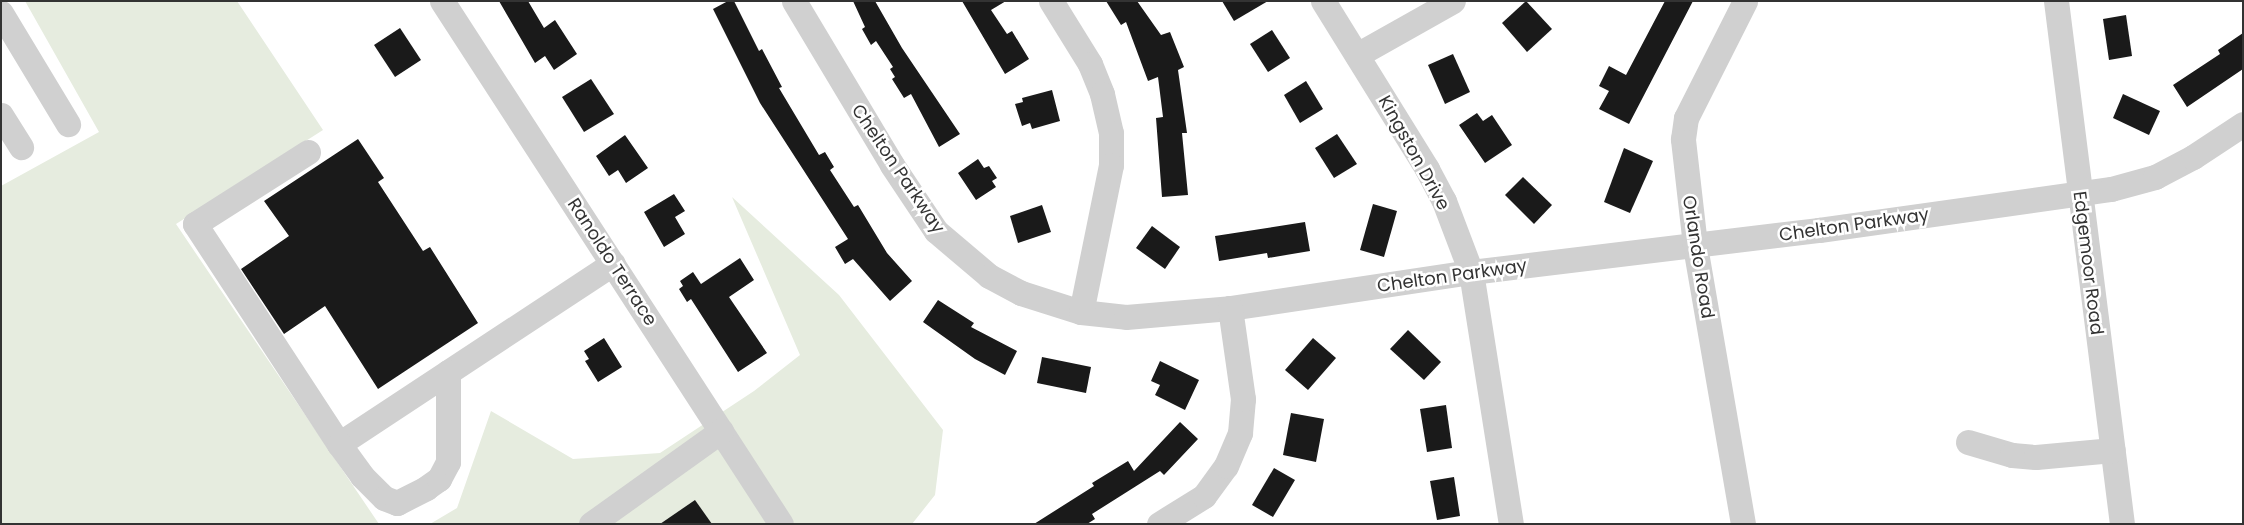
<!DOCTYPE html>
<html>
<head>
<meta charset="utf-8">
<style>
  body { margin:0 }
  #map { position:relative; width:2244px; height:525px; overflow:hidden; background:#fff; font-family:Poppins,sans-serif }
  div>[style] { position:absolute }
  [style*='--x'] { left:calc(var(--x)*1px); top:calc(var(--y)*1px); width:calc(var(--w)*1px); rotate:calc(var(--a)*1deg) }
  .green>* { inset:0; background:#e6ecdf }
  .building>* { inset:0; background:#1a1a1a }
  .minor>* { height:25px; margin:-12.5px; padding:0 12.5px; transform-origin:12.5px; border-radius:12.5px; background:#d0d0d0 }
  span { translate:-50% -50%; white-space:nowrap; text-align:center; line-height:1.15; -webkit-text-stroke:5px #fff; paint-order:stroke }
  .street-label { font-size:18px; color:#333 }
  .frame { position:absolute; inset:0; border:2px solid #333; pointer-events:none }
</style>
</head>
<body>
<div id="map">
  <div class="green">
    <i style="clip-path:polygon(25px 1px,237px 1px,323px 130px,176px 224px,379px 524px,1px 524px,1px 186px,99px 132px)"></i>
    <i style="clip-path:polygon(732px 197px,839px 295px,943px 430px,935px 495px,912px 524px,430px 524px,457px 508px,491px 411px,573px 459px,660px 453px,754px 391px,800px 355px)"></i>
  </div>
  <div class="building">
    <i style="clip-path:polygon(499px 1px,528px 1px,544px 28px,555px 20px,577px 54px,554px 70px,545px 56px,535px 63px)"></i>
    <i style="clip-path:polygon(728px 1px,734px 1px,759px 51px,762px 49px,782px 87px,779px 88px,819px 155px,825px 152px,834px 167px,830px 170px,854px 207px,858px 205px,887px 253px,912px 281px,890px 301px,853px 259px,845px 264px,835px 247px,848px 239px,760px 103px,713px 9px)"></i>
    <i style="clip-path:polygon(853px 1px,875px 1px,902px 48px,960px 134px,939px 147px,911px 94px,904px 98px,892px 79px,895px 77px,890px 69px,893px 67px,876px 41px,871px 45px,862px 29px,865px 27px)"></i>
    <i style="clip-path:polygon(962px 1px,1006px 1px,991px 10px,1007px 34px,1012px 31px,1029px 59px,1005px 74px)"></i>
    <i style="clip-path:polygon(1106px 1px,1137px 1px,1161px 35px,1170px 32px,1184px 67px,1178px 70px,1187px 133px,1182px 133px,1188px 195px,1162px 197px,1156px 118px,1163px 117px,1158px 77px,1148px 81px,1126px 22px,1121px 25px)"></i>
    <i style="clip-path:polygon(1222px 1px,1268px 1px,1234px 21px)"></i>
    <i style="clip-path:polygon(1526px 1px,1552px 29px,1527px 52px,1502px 23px)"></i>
    <i style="clip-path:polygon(1665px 1px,1693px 1px,1629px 124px,1599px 109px,1609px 91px,1599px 86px,1609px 66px,1626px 75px)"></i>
    <i style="clip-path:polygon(2126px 15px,2132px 56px,2109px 60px,2103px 19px)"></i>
    <i style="clip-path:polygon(400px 28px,421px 60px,395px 77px,374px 45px)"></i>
    <i style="clip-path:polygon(1272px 30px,1290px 58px,1268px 72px,1250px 44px)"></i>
    <i style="clip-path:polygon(2243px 33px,2243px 69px,2187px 107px,2173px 85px,2220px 54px,2218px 50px)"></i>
    <i style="clip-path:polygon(1453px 54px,1470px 92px,1445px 104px,1428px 65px)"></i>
    <i style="clip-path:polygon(591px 79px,614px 114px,584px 132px,562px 97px)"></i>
    <i style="clip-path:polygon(1306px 81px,1323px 109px,1300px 123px,1284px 95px)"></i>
    <i style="clip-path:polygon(1052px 90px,1060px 121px,1032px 129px,1030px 123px,1022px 126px,1015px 104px,1023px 102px,1022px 98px)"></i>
    <i style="clip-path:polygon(2123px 94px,2160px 111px,2149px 135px,2113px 118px)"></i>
    <i style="clip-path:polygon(1477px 113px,1483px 121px,1492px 115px,1512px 145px,1485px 163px,1459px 125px)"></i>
    <i style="clip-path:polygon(1337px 134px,1357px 164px,1334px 178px,1315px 148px)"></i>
    <i style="clip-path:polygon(625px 135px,648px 168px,626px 183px,618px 170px,609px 176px,596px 156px)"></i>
    <i style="clip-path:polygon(358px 139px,384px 178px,378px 182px,423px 251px,430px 247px,478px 323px,378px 389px,325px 306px,284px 334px,241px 269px,289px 236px,264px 201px)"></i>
    <i style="clip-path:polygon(1624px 148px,1653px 161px,1630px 213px,1604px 202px)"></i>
    <i style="clip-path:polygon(978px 159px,984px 168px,989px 166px,997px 178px,992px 181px,996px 187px,976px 200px,958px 173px)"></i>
    <i style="clip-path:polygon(1523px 177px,1552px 205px,1534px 224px,1505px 195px)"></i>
    <i style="clip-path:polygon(674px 194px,685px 211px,675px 217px,685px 234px,664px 247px,644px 212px)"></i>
    <i style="clip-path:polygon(1373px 204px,1397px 211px,1384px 257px,1360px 250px)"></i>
    <i style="clip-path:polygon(1042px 205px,1051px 232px,1018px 243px,1010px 216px)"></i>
    <i style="clip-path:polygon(1305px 222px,1310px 251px,1268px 258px,1267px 253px,1219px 261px,1215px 236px)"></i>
    <i style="clip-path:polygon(1152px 226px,1180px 247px,1165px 269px,1136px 248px)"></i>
    <i style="clip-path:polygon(740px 258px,754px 280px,729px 297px,767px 353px,738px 372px,691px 299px,687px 302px,679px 289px,683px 286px,680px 281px,693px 272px,701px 284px)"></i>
    <i style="clip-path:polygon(938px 300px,974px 323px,971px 327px,1017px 351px,1005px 375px,975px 359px,923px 322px)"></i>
    <i style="clip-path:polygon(1408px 330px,1441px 362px,1424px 380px,1390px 349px)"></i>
    <i style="clip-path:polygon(604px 338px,622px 367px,598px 382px,585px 361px,589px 359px,584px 351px)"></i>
    <i style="clip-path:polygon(1313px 338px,1336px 358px,1308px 390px,1285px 370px)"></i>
    <i style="clip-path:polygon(1042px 357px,1091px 367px,1086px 393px,1037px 383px)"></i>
    <i style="clip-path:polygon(1160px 361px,1199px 380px,1185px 410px,1155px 395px,1160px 385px,1151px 381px)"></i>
    <i style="clip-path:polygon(1446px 405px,1452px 448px,1427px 452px,1420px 409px)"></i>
    <i style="clip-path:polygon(1291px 413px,1324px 419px,1316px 462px,1283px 455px)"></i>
    <i style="clip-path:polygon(1180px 422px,1198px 439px,1164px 475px,1160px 471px,1092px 514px,1095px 519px,1087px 524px,1034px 524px,1094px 486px,1092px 483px,1128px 461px,1134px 471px)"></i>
    <i style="clip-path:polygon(1274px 468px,1295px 480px,1273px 517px,1252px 505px)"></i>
    <i style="clip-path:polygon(1454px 477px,1460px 516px,1437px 520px,1430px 481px)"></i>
    <i style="clip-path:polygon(695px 500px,712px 524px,660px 524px)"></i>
  </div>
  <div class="minor">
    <i style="--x:442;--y:1;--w:623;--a:57.05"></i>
    <i style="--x:794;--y:1;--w:191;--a:59.1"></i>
    <i style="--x:892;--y:165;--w:79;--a:56.3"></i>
    <i style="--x:936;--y:231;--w:70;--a:40.3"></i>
    <i style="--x:989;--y:276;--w:36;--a:28"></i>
    <i style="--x:1021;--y:293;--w:63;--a:17.6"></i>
    <i style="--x:1081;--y:312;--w:45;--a:6.3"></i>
    <i style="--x:1126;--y:317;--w:104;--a:-4.9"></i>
    <i style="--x:1230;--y:308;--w:244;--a:-8.5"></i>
    <i style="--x:1471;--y:272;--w:351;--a:-6.9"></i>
    <i style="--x:1819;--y:230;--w:295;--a:-8"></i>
    <i style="--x:2111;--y:189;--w:46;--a:-15.3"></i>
    <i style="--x:2155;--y:177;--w:43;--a:-27.8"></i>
    <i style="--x:2193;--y:157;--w:60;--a:-33.4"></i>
    <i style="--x:1051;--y:1;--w:74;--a:58.2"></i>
    <i style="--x:1090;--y:64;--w:32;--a:68"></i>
    <i style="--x:1102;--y:94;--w:40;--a:77"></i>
    <i style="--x:1111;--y:133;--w:32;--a:90"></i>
    <i style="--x:1111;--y:165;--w:150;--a:101.5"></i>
    <i style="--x:1323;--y:1;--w:198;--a:58.2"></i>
    <i style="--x:1427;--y:169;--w:36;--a:62"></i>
    <i style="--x:1444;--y:201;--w:76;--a:69.2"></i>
    <i style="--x:1471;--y:272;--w:255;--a:81"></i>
    <i style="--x:2056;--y:1;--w:527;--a:82.81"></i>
    <i style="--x:1;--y:13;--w:130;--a:58.9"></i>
    <i style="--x:1357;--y:55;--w:110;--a:-29.4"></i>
    <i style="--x:1;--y:115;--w:38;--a:58"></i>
    <i style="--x:308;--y:152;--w:134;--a:147.5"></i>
    <i style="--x:195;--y:224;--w:263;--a:56.8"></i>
    <i style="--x:339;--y:444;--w:328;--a:-33.4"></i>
    <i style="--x:1968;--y:442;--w:46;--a:16.5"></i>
    <i style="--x:2012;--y:455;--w:24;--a:5"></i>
    <i style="--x:2036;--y:457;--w:77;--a:-5.2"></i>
    <i style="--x:339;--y:444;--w:39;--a:54"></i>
    <i style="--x:362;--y:476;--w:31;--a:45"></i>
    <i style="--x:384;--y:498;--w:14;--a:21"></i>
    <i style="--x:397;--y:503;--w:33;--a:-27"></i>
    <i style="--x:426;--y:488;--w:16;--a:-35"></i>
    <i style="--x:439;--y:479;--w:19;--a:-62"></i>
    <i style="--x:448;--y:462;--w:90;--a:-90"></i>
    <i style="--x:591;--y:524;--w:160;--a:-35.6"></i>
    <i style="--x:1159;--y:524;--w:53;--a:-31.9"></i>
    <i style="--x:1204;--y:496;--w:37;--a:-54"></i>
    <i style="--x:1226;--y:466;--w:36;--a:-67"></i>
    <i style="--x:1240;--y:433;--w:34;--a:-85"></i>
    <i style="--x:1243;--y:399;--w:92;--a:-98.1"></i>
    <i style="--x:1743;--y:524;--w:283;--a:-99.8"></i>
    <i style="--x:1695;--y:245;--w:107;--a:-96.5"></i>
    <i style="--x:1683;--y:139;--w:21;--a:-82"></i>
    <i style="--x:1686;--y:118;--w:131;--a:-63.2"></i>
  </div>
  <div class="street-label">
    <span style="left:1414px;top:153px;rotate:61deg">Kingston Drive</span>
    <span style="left:898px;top:169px;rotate:56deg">Chelton Parkway</span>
    <span style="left:1854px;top:225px;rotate:-8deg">Chelton Parkway</span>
    <span style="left:1698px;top:257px;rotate:81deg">Orlando Road</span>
    <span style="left:612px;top:262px;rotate:57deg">Ranoldo Terrace</span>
    <span style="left:2088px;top:263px;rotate:83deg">Edgemoor Road</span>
    <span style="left:1452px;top:276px;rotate:-8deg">Chelton Parkway</span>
  </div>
  <div class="frame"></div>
</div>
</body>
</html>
